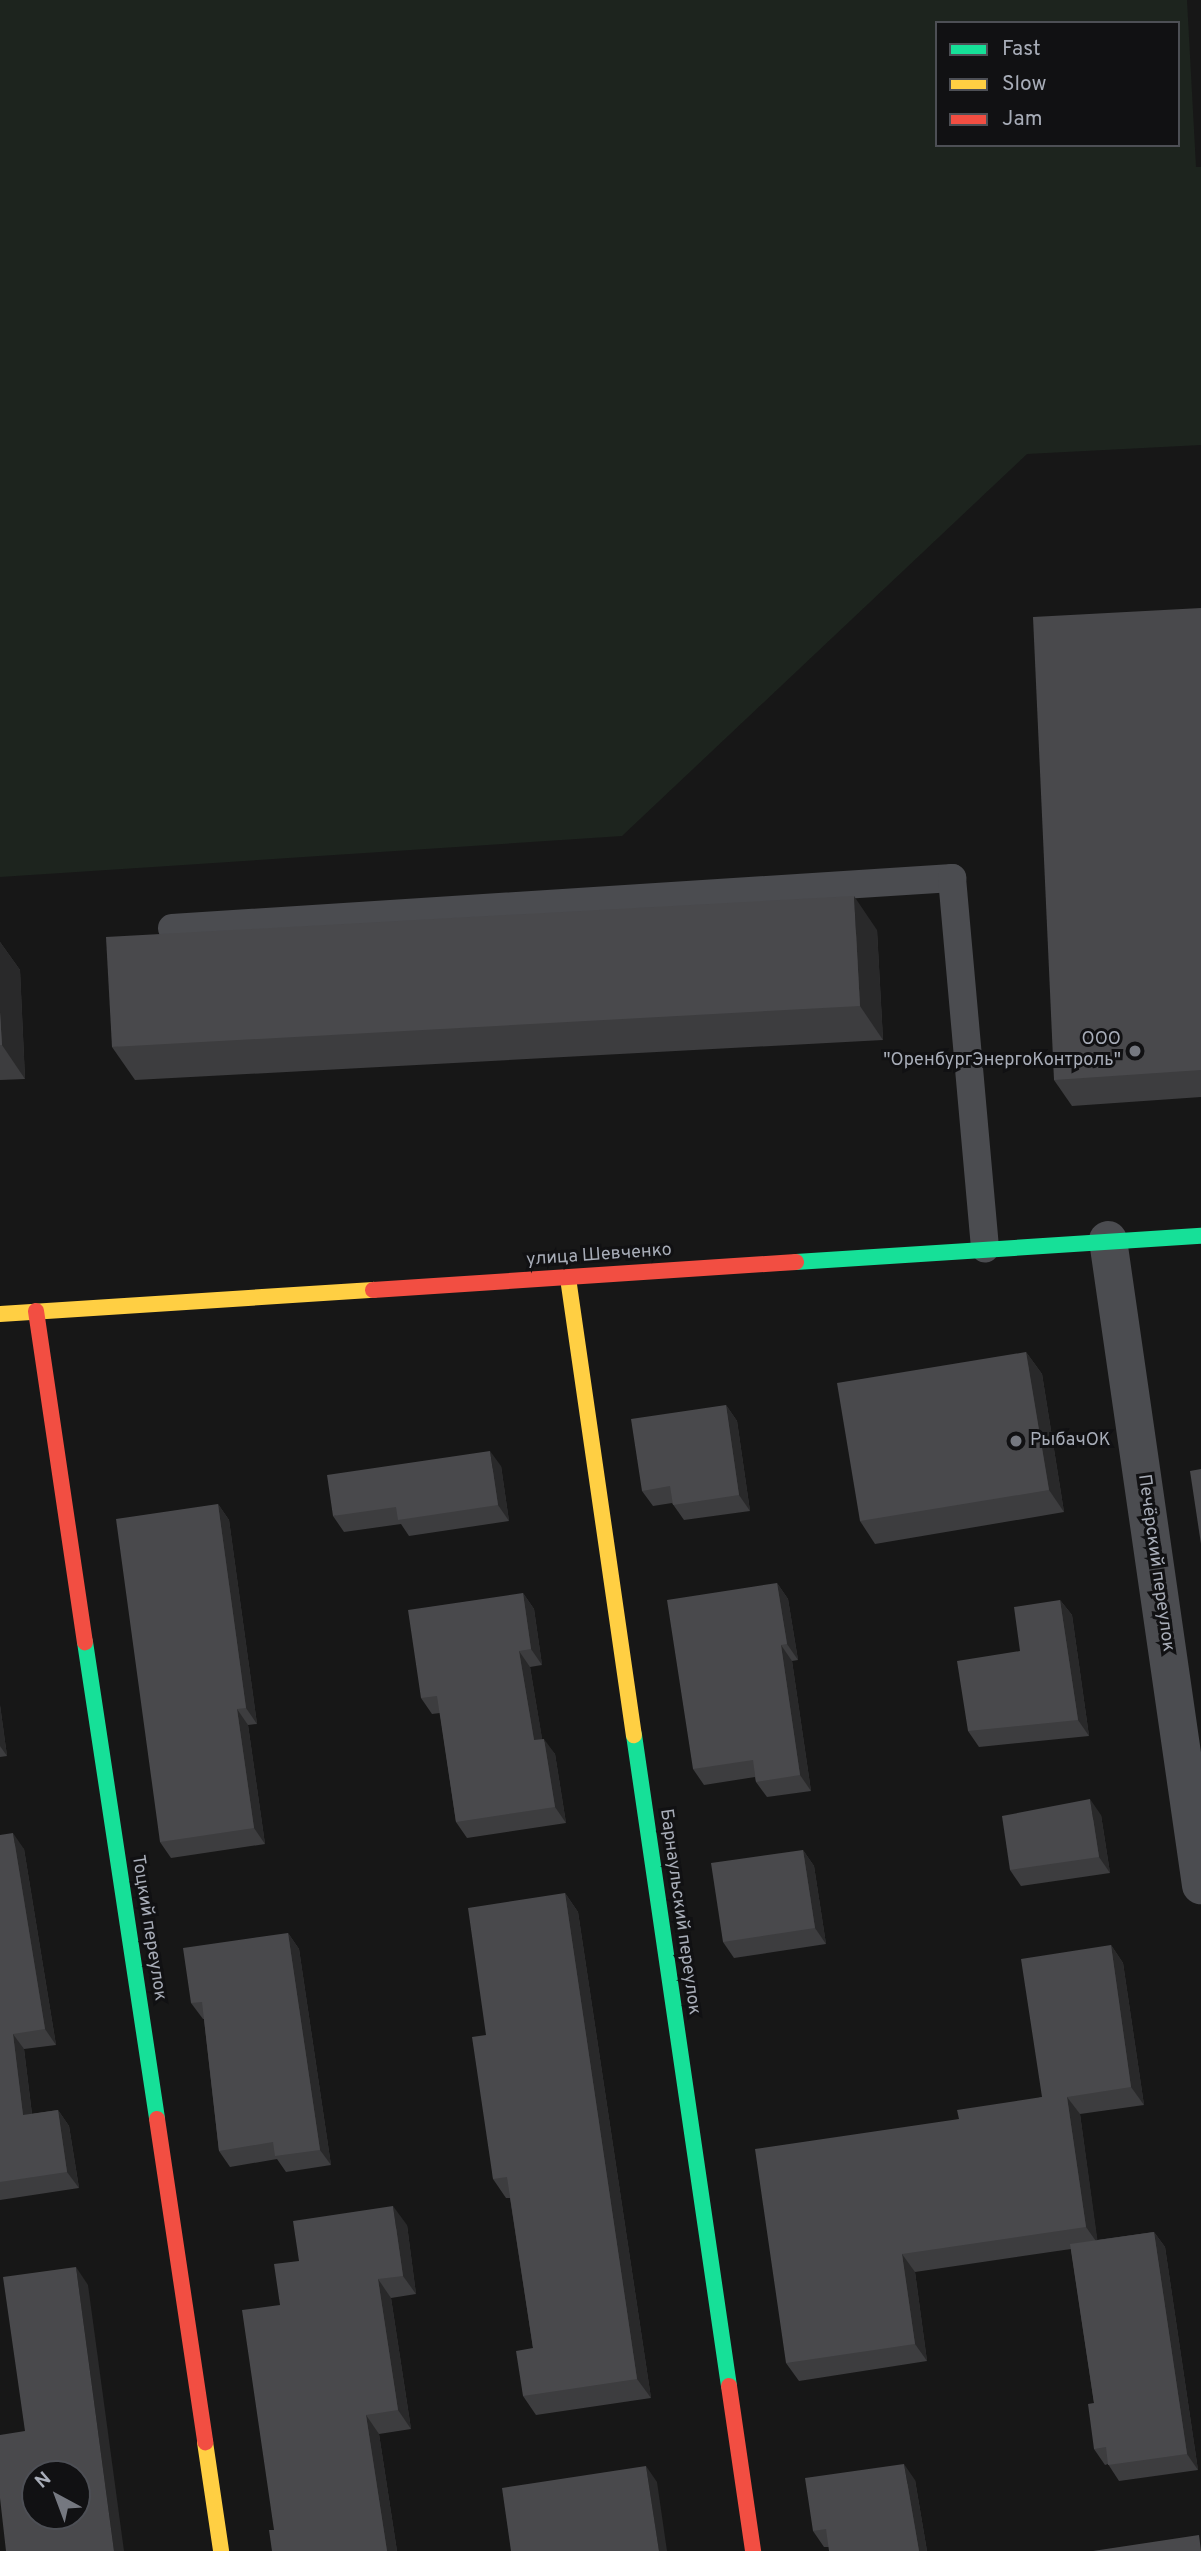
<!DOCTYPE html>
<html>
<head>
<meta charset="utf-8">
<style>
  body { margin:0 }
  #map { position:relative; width:1201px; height:2551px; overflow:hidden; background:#171717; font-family:Overpass,sans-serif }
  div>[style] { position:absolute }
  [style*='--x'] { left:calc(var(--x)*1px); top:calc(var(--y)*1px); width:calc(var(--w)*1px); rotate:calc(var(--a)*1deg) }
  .green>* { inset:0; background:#1d241e }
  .lane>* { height:28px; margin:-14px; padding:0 14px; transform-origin:14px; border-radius:14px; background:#4b4c50 }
  .street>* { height:38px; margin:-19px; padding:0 19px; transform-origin:19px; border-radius:19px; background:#4b4c50 }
  .fast>* { height:16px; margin:-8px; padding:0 8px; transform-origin:8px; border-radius:8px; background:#16e098 }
  .slow>* { height:16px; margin:-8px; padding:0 8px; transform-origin:8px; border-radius:8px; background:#ffcf43 }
  .jam>* { height:16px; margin:-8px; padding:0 8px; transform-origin:8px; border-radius:8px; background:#f24e42 }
  .wall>* { inset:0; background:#3d3d3f }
  .shaded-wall>* { inset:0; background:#29292a }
  .building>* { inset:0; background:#49494c }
  .dots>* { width:19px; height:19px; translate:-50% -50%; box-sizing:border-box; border:4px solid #111113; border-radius:50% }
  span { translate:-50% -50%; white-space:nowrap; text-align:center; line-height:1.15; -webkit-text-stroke:6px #111113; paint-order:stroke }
  .poi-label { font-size:18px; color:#a8adb8 }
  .right { translate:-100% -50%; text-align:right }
  .left { translate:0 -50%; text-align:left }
  .street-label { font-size:18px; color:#a8adb8 }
  .legend { position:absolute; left:935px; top:21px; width:245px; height:126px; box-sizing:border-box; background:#111113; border:2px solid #4d4f55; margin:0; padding:9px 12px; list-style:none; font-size:21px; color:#a8adb8 }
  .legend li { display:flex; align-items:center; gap:14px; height:35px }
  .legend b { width:35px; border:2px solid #4d4f55 }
  .north { position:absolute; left:21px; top:2460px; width:70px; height:70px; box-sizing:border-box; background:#111113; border:2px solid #4d4f55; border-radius:50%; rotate:319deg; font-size:19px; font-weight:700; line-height:28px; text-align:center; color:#a8adb8 }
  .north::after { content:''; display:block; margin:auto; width:24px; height:32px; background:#757880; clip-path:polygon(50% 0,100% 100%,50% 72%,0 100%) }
</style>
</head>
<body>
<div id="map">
  <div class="green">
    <i style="clip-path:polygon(evenodd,0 0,1187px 0,1196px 167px,1201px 167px,1201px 445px,1027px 454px,622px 836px,0 877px,0 0,937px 23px,1178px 23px,1178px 145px,937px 145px,937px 23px)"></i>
  </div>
  <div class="lane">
    <i style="--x:172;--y:928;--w:782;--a:-3.67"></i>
    <i style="--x:952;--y:878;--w:372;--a:84.9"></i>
  </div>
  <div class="street">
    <i style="--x:1108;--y:1240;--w:652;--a:81.8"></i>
  </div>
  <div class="fast">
    <i style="--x:796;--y:1262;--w:406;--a:-3.7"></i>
    <i style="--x:85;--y:1642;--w:482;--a:81.4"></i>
    <i style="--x:634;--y:1735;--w:658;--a:81.7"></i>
  </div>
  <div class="slow">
    <i style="--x:568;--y:1278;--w:462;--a:81.8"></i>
    <i style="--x:0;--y:1314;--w:374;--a:-3.7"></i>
    <i style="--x:205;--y:2442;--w:110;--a:81.6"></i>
  </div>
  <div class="jam">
    <i style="--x:373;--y:1290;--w:424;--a:-3.8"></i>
    <i style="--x:36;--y:1311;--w:335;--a:81.6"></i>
    <i style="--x:157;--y:2119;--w:327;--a:81.5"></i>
    <i style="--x:729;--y:2386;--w:167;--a:81.7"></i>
  </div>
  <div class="wall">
    <i style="clip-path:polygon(1201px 608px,1201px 1097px,1072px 1106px,1054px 1080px)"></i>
    <i style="clip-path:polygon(877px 930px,883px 1040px,135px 1080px,112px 1047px)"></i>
    <i style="clip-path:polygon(0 942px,20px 970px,25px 1079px,0 1080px)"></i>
    <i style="clip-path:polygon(1026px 1352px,1042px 1374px,1064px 1512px,875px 1544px,860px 1521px)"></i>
    <i style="clip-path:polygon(726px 1405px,737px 1421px,750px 1511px,684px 1520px,672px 1503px,653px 1506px,642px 1491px)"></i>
    <i style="clip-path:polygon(501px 1466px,509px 1521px,409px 1536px,401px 1524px,344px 1532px,333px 1516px)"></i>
    <i style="clip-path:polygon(218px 1504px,229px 1520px,257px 1724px,248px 1725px,265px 1844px,171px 1858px,160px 1842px)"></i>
    <i style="clip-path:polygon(777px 1583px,788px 1599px,798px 1660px,792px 1661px,811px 1791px,767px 1797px,756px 1782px,755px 1777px,704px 1785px,693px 1769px)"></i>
    <i style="clip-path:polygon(523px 1593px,534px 1609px,542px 1665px,530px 1667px,542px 1739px,555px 1754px,566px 1823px,467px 1838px,456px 1822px,440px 1713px,432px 1714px,421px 1698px)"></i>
    <i style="clip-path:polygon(1060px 1600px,1072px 1615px,1089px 1736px,979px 1747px,968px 1731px,1020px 1651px)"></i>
    <i style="clip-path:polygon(0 1705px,7px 1756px,0 1757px)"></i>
    <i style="clip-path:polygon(1101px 1815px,1110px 1873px,1021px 1886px,1010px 1870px)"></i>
    <i style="clip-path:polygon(0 1835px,24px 1849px,56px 2045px,24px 2049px,32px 2114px,58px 2110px,69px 2126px,79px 2188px,0 2200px)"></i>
    <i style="clip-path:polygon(803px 1850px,814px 1866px,826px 1944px,734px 1958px,723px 1942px)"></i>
    <i style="clip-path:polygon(565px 1893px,578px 1912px,651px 2398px,536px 2415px,523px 2396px,533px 2348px,510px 2198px,506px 2198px,493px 2179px,486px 2035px)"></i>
    <i style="clip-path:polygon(288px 1933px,299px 1949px,331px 2165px,286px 2172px,277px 2159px,230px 2167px,219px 2151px,204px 2019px,203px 2019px,191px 2003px)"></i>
    <i style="clip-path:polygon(1111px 1945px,1123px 1963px,1144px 2105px,1080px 2114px,1097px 2240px,1154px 2232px,1165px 2247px,1198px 2470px,1119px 2481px,1108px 2464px,1105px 2465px,1094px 2449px,1094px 2403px,1071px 2249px,915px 2272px,927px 2361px,799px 2381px,786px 2363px,959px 2119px,1042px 2097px)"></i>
    <i style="clip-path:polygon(407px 2225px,416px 2294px,391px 2298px,411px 2429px,379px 2434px,397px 2551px,272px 2551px,274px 2530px,280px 2305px,299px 2261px)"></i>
    <i style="clip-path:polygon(915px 2480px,927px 2551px,829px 2551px,829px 2547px,824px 2547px,813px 2531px)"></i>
  </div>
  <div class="shaded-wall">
    <i style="clip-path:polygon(854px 896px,877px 930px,883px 1040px,860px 1006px)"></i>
    <i style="clip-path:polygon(0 942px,20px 970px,25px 1079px,2px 1045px,0 1012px)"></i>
    <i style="clip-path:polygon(1026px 1352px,1042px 1374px,1064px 1512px,1049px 1490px)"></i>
    <i style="clip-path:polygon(726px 1405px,737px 1421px,750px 1511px,739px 1495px)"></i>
    <i style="clip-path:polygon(490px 1451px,501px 1466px,509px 1521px,498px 1505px)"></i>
    <i style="clip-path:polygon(218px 1504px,229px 1520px,257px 1724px,246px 1708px)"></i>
    <i style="clip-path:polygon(777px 1583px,788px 1599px,798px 1660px,787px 1644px)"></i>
    <i style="clip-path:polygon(523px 1593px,534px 1609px,542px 1665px,531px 1649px)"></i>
    <i style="clip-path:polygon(1060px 1600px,1072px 1615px,1089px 1736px,1078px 1720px)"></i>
    <i style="clip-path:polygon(781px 1645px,792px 1661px,811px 1791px,800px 1775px)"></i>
    <i style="clip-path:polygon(519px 1651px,530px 1667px,545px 1756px,534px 1740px)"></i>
    <i style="clip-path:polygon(0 1705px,7px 1756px,0 1746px)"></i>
    <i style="clip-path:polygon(237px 1709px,248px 1725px,265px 1844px,254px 1828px)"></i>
    <i style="clip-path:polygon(544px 1739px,555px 1754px,566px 1823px,555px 1807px)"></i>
    <i style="clip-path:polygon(1090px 1799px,1101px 1815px,1110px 1873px,1099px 1857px)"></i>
    <i style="clip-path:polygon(13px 1833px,24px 1849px,56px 2045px,45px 2029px)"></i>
    <i style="clip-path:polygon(803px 1850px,814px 1866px,826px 1944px,815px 1928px)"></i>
    <i style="clip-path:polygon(565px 1893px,578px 1912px,651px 2398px,637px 2379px)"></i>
    <i style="clip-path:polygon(288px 1933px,299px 1949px,331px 2165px,320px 2150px)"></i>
    <i style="clip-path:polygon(1111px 1945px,1123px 1963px,1144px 2105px,1131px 2087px)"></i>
    <i style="clip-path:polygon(13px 2034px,24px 2049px,34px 2131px,23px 2115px)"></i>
    <i style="clip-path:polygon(1067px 2097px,1080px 2114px,1098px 2244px,1086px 2227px)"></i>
    <i style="clip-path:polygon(58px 2110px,69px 2126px,79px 2188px,67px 2172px)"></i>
    <i style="clip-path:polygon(393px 2206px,407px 2225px,416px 2294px,403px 2276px)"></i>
    <i style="clip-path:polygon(1154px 2232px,1165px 2247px,1198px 2470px,1187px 2454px)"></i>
    <i style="clip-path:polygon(902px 2254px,915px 2272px,927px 2361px,915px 2344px)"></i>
    <i style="clip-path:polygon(76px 2267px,88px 2285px,124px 2551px,114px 2551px)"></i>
    <i style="clip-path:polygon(378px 2279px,391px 2298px,411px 2429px,398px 2410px)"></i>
    <i style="clip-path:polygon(366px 2415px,379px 2434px,397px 2551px,387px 2551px)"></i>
    <i style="clip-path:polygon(904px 2464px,915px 2480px,927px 2551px,919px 2551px)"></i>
    <i style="clip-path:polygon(646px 2466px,657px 2482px,667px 2551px,659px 2551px)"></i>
  </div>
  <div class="building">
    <i style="clip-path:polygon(1201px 608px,1201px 1070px,1054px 1080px,1033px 617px)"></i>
    <i style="clip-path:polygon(854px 896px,860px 1006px,112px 1047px,106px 937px)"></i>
    <i style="clip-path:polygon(0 1012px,2px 1045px,0 1045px)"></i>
    <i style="clip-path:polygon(1026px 1352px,1049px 1490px,860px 1521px,837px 1383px)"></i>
    <i style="clip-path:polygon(726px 1405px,739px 1495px,673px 1505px,670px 1486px,642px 1491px,631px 1419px)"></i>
    <i style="clip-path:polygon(490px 1451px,498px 1505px,398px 1520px,396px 1507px,333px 1516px,327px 1475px)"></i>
    <i style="clip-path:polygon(1201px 1469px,1201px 1544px,1190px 1471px)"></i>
    <i style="clip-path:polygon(218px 1504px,246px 1708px,237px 1709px,254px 1828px,160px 1842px,116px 1519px)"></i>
    <i style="clip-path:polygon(777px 1583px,787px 1644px,781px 1645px,800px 1775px,756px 1782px,753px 1760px,693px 1769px,667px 1600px)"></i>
    <i style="clip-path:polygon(523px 1593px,531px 1649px,519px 1651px,534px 1740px,544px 1739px,555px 1807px,456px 1822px,437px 1696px,421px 1698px,408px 1610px)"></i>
    <i style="clip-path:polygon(1060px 1600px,1078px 1720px,968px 1731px,957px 1661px,1020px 1651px,1014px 1607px)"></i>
    <i style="clip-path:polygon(1090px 1799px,1099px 1857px,1010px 1870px,1002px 1816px)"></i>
    <i style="clip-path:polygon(13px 1833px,45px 2029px,13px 2034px,23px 2115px,58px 2110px,67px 2172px,0 2182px,0 1835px)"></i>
    <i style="clip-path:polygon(803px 1850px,815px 1928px,723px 1942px,711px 1863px)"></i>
    <i style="clip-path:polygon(565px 1893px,637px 2379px,523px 2396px,516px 2351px,533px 2348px,507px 2177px,493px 2179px,472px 2037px,486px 2035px,468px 1908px)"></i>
    <i style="clip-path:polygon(288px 1933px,320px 2150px,275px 2156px,273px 2142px,219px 2151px,202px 2002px,191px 2003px,183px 1948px)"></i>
    <i style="clip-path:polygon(1111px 1945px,1131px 2087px,1067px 2097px,1086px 2227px,902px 2254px,915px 2344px,786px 2363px,755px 2149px,959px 2119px,957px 2110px,1042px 2097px,1021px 1959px)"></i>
    <i style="clip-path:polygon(393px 2206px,403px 2276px,378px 2279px,398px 2410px,366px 2415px,387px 2551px,272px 2551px,269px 2530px,274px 2530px,242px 2310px,280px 2305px,274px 2264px,299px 2261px,293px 2221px)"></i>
    <i style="clip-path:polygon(1154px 2232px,1187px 2454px,1108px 2465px,1106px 2447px,1094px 2449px,1088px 2404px,1094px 2403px,1070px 2244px)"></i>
    <i style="clip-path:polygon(evenodd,76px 2267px,114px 2551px,6px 2551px,0 2498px,0 2435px,25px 2431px,3px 2277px,76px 2267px,35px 2474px,77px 2474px,77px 2516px,35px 2516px,35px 2474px)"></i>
    <i style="clip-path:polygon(904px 2464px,919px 2551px,829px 2551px,826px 2529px,813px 2531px,805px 2478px)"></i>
    <i style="clip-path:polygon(646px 2466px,659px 2551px,511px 2551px,502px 2488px)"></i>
    <i style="clip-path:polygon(1199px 2535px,1201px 2551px,1093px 2551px)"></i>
  </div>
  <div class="dots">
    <i style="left:1135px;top:1051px;background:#757880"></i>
    <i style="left:1016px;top:1441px;background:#757880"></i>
  </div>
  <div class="poi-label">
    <span class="right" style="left:1121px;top:1051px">ООО<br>"ОренбургЭнергоКонтроль"</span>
    <span class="left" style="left:1030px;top:1441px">РыбачОК</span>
  </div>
  <div class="street-label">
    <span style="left:599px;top:1256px;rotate:-4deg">улица Шевченко</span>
    <span style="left:1155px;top:1563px;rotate:82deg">Печёрский переулок</span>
    <span style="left:679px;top:1912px;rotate:82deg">Барнаульский переулок</span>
    <span style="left:148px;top:1928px;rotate:81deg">Тоцкий переулок</span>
  </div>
  <ul class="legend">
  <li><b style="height:9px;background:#16e098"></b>Fast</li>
  <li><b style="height:9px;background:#ffcf43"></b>Slow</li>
  <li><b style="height:9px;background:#f24e42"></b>Jam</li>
  </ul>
  <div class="north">N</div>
</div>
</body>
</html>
